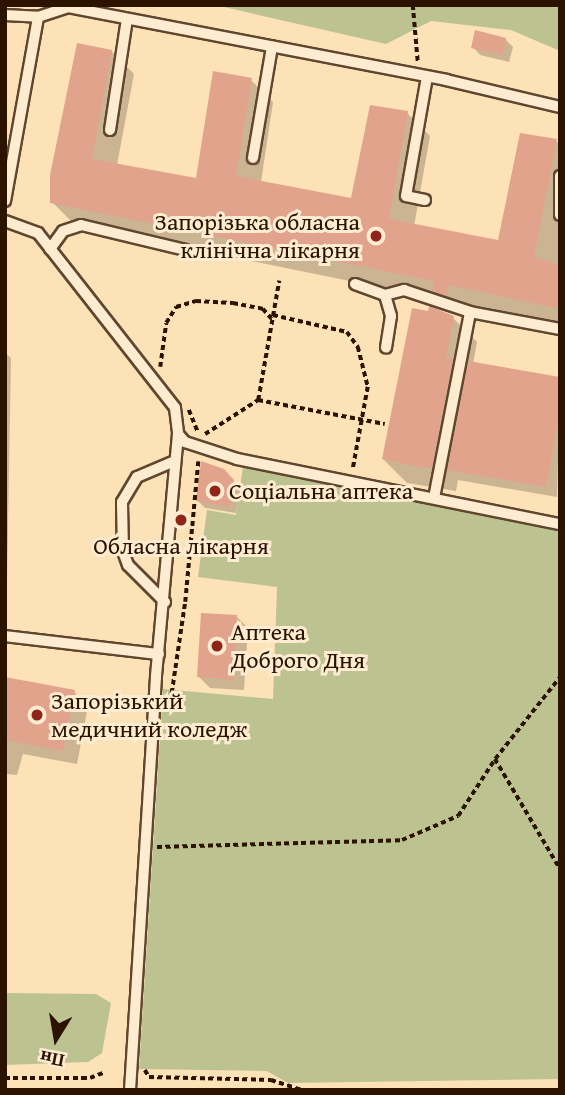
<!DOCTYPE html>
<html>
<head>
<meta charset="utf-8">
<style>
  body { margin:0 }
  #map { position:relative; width:565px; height:1095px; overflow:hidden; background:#fde1b7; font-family:"Gentium Book Plus",serif }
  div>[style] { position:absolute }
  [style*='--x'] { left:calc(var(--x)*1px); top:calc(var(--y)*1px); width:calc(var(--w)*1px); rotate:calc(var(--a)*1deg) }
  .green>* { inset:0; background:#bcc391 }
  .shadow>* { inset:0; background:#0003 }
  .building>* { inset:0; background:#e2a38d }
  .path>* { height:3.5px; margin-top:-1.75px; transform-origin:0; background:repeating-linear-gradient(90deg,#2b1300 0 5px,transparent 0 8.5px) }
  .roads { filter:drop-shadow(2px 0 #60462e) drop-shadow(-2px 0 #60462e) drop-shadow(0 2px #60462e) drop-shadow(0 -2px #60462e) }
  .service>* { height:10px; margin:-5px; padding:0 5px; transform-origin:5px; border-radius:5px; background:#feecd0 }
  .dots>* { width:19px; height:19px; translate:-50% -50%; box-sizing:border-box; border:4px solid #feecd0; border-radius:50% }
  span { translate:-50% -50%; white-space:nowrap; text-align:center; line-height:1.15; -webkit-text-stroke:6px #feecd0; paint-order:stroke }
  .poi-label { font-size:24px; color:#2b1300 }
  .right { translate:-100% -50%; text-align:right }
  .left { translate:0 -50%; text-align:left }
  .frame { position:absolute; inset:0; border:7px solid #2b1300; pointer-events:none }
  .north { position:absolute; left:21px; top:1004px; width:70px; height:70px; -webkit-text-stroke:5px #feecd0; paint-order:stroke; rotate:191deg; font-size:19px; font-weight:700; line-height:28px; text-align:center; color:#2b1300 }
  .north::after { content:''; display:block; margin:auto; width:24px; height:32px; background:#2b1300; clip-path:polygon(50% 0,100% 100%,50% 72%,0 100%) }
</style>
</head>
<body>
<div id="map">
  <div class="green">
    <i style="clip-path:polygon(215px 5px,560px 5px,560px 51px,511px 30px,431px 21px,386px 44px)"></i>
    <i style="clip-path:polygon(243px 467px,560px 531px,560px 1079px,288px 1083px,267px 1071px,139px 1069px,163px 689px,273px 699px,277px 587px,198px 577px,207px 510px,236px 515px)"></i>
    <i style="clip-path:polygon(5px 993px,96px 994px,111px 1003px,102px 1053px,88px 1062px,5px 1065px)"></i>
  </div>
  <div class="shadow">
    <i style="clip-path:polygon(505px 39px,513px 47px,509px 62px,480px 55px,473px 47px)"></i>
    <i style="clip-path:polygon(111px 51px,134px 74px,117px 165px,197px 180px,251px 80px,273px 102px,261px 182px,352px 200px,407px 113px,430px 136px,414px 226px,500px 242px,556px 141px,560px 145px,560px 326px,471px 307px,469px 318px,456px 314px,443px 300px,75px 225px,52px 202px)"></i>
    <i style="clip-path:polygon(453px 318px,477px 342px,473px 364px,560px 379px,557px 497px,458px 480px,456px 491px,407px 483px,383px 459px)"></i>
    <i style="clip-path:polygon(5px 353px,11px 358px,7px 582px,5px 582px)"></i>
    <i style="clip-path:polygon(223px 471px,240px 489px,236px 513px,205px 508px,198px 501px)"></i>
    <i style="clip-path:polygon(237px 617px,248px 628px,244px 690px,210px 688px,199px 677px)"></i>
    <i style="clip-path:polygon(5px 679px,74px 692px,88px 706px,77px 764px,23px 754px,17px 775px,7px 774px,5px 784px)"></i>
  </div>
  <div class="building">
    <i style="clip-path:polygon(475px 30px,506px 38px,502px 55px,471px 48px)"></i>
    <i style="clip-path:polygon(77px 43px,112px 50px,92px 159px,196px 178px,213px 71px,252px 78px,236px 176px,351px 198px,370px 105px,408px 111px,389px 219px,498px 240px,520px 133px,557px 139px,534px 257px,560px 265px,560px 309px,449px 285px,446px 296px,432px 291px,434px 281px,50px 203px,50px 175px)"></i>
    <i style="clip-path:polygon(429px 306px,454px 316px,446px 358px,453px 359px,432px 467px,424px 468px,382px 459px,412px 308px,428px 311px)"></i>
    <i style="clip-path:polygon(468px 361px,560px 377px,560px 410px,546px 487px,447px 470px)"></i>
    <i style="clip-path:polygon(201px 461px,224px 469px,234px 480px,229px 507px,196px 501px)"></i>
    <i style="clip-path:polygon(201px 613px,237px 615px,233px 680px,197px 677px)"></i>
    <i style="clip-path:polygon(5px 677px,75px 690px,63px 751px,5px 740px)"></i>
  </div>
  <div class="path">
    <i style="--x:413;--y:5;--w:57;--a:85"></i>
    <i style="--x:273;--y:315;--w:76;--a:12.9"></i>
    <i style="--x:347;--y:332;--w:19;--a:54"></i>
    <i style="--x:358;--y:347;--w:41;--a:76"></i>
    <i style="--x:368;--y:387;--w:83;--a:100.4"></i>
    <i style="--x:160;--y:367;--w:44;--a:-82.2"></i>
    <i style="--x:166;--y:323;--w:19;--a:-58"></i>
    <i style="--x:176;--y:307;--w:21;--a:-17"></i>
    <i style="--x:196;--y:301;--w:37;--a:3"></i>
    <i style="--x:233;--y:303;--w:31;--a:11"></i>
    <i style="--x:263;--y:309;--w:13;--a:48"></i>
    <i style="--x:258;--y:400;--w:121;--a:-80"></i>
    <i style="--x:189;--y:410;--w:24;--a:68"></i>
    <i style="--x:205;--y:434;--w:63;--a:-32.7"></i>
    <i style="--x:258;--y:400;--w:129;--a:10.7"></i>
    <i style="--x:169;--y:710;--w:109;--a:-81.6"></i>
    <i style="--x:185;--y:602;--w:141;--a:-84.7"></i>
    <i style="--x:495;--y:759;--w:128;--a:59.4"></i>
    <i style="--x:157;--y:847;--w:245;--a:-1.6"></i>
    <i style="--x:402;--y:840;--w:61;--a:-23.2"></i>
    <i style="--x:458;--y:816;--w:68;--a:-57"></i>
    <i style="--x:495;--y:759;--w:105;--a:-51.6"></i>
    <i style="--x:145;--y:1070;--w:8;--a:60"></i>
    <i style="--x:149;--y:1077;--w:122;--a:1.4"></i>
    <i style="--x:271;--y:1080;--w:33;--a:18"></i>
    <i style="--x:5;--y:1078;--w:85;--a:0"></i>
    <i style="--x:90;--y:1078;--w:14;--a:-21"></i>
  </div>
  <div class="roads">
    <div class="service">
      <i style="--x:5;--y:15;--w:33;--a:3"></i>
      <i style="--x:110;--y:130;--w:112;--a:-81.3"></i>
      <i style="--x:253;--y:158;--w:113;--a:-80.3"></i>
      <i style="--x:560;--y:176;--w:39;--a:90"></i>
      <i style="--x:425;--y:200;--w:19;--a:-168"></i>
      <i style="--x:406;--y:196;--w:121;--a:-80"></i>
      <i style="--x:5;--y:201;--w:187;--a:-79.8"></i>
      <i style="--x:38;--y:17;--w:32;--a:-18"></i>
      <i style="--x:68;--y:7;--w:385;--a:10.9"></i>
      <i style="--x:446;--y:80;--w:117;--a:13.3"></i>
      <i style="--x:5;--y:221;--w:35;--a:20"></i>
      <i style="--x:38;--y:233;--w:222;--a:51.9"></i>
      <i style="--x:175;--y:408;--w:26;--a:83"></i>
      <i style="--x:178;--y:434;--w:244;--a:95.2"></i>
      <i style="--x:156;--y:677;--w:414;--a:93.6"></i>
      <i style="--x:50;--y:249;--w:22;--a:-54"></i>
      <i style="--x:63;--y:231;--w:19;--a:-18"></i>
      <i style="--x:81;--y:225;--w:107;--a:13.5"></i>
      <i style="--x:355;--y:284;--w:32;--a:20"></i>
      <i style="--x:385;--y:295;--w:22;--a:74"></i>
      <i style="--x:391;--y:316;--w:32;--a:99"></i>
      <i style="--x:385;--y:295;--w:20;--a:-15"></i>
      <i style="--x:404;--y:290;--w:70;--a:18.4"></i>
      <i style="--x:178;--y:434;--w:11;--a:49"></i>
      <i style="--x:185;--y:442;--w:55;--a:18.1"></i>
      <i style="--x:237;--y:459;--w:329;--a:11.4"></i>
      <i style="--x:434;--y:498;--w:189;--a:-79"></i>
      <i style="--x:470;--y:312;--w:92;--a:10.7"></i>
      <i style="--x:165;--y:602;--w:52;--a:-135"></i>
      <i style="--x:128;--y:565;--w:15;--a:-110"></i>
      <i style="--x:123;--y:551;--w:49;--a:-91.2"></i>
      <i style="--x:122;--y:502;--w:29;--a:-59"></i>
      <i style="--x:137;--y:477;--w:39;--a:-23"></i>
      <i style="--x:5;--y:636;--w:155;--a:6.7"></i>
    </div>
  </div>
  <div class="dots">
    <i style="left:376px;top:236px;background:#8f2418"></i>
    <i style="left:215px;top:491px;background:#8f2418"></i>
    <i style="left:181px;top:520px;background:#8f2418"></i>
    <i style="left:217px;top:646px;background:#8f2418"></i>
    <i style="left:37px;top:715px;background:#8f2418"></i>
  </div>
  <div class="poi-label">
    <span class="right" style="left:360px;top:236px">Запорізька обласна<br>клінічна лікарня</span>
    <span class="left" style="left:229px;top:491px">Соціальна аптека</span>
    <span style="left:181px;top:546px">Обласна лікарня</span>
    <span class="left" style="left:231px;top:646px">Аптека<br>Доброго Дня</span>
    <span class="left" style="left:51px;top:715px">Запорізький<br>медичний коледж</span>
  </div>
  <div class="frame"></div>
  <div class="north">Пн</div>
</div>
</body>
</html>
